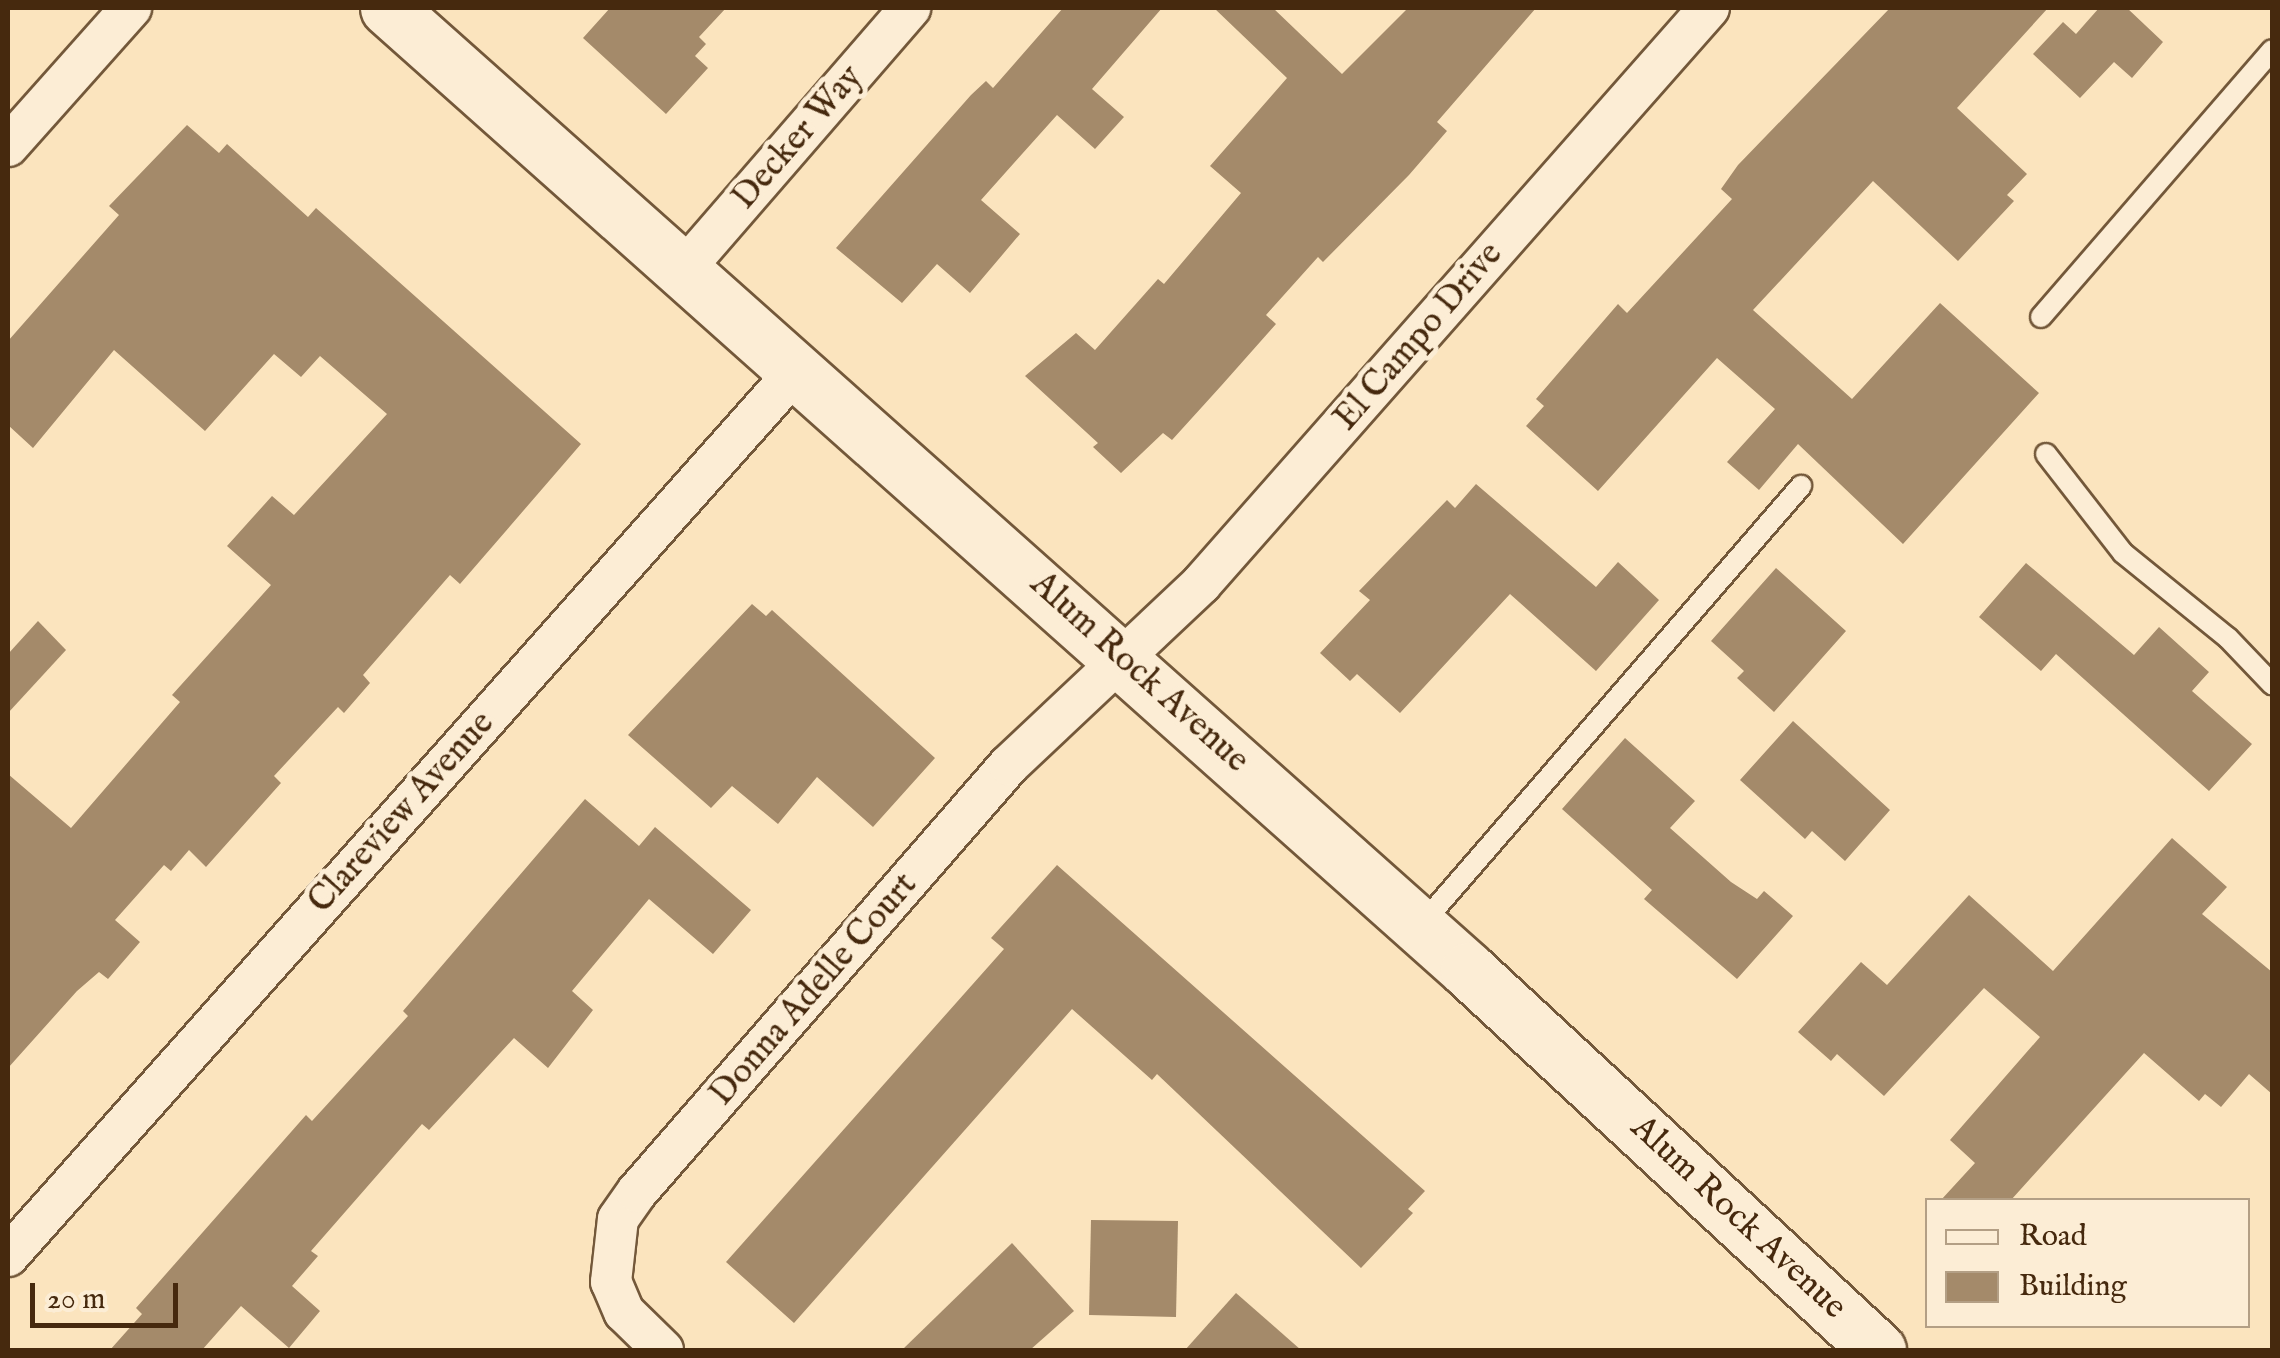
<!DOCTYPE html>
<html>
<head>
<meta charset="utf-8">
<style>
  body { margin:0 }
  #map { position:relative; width:2280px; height:1358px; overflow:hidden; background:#fbe4be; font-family:"IM FELL English",serif }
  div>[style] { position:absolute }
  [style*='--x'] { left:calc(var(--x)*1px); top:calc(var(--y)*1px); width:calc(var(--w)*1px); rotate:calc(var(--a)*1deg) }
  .building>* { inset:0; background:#a48a6a }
  .roads { filter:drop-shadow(2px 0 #73583a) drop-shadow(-2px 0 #73583a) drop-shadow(0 2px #73583a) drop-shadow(0 -2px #73583a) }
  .lane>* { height:20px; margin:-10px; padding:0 10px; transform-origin:10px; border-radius:10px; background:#fcedd5 }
  .street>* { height:40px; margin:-20px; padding:0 20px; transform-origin:20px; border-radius:20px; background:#fcedd5 }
  .secondary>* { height:55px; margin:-27.5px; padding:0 27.5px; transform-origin:27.5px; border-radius:27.5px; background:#fcedd5 }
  span { translate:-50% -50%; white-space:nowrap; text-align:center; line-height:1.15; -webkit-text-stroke:10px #fcedd5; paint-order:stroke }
  .street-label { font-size:35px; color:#46290e }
  .frame { position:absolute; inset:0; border:10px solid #46290e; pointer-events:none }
  .legend { position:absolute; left:1925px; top:1198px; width:325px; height:130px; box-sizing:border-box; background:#fcedd5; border:2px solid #b39f85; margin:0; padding:12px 18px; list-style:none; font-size:30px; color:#46290e }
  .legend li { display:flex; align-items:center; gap:20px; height:50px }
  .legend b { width:50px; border:2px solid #b39f85 }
  .scale { position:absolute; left:30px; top:1283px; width:148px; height:45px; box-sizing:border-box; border:5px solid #46290e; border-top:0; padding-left:12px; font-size:30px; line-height:35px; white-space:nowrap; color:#46290e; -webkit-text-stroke:8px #fcedd5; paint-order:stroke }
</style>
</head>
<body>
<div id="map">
  <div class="building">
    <i style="clip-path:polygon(610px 8px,726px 8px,699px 37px,706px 44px,695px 56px,708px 68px,666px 114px,583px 38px)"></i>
    <i style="clip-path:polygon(1063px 8px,1162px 8px,1092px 89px,1124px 117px,1095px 149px,1057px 115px,981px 200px,1020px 234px,970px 293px,937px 264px,902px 303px,836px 248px,971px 95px,986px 81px,993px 88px)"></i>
    <i style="clip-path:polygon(1214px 8px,1273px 8px,1342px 74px,1408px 8px,1536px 8px,1437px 122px,1447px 131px,1409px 175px,1323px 262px,1318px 257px,1266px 315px,1276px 324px,1221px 386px,1172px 440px,1163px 433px,1121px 473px,1093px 447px,1098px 443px,1025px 376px,1076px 333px,1095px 350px,1158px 279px,1164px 284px,1241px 193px,1210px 166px,1287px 78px)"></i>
    <i style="clip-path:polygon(1890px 8px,2048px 8px,1957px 108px,2027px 174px,2007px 195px,2014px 201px,1958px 261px,1873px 181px,1753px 310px,1852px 399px,1940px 303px,2039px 393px,1903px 544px,1798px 444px,1759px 490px,1727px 462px,1775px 409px,1717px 358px,1598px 491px,1526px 426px,1544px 406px,1536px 399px,1618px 304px,1627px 313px,1732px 199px,1721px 189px,1738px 165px)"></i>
    <i style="clip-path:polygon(2099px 8px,2127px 8px,2163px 42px,2132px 78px,2114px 62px,2080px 98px,2033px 54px,2063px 22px,2076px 34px)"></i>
    <i style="clip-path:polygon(187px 125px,219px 153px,227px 144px,308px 217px,316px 208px,581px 444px,460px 584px,450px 575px,363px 675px,370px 683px,344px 713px,338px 707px,274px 776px,281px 783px,206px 867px,189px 850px,171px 871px,164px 865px,115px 920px,140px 942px,108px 979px,99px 972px,77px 991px,8px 1068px,8px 774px,71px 828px,180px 702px,172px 695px,271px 585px,227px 546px,272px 496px,294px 515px,387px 414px,320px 356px,301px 377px,274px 354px,205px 431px,114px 350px,33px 448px,8px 425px,8px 341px,119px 215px,109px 206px)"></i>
    <i style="clip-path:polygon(1476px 484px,1596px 587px,1618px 562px,1659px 600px,1596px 671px,1510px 594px,1400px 713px,1357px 674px,1350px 681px,1320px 653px,1370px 600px,1359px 591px,1447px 500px,1455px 508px)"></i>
    <i style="clip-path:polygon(2026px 563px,2134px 655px,2159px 627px,2209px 672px,2192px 691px,2252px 744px,2209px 791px,2056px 654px,2041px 671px,1979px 617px)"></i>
    <i style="clip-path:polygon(1776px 568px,1846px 631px,1774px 712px,1737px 678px,1744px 671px,1711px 641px)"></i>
    <i style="clip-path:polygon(752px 604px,766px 616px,772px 610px,935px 758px,873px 827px,817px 777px,778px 824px,732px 786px,711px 808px,628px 735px)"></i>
    <i style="clip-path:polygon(38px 621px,66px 650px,8px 713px,8px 654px)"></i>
    <i style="clip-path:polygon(1793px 721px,1890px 810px,1845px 861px,1812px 831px,1805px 839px,1740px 780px)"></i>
    <i style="clip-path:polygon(1625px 738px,1695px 801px,1670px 828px,1731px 882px,1757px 899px,1764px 891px,1793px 916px,1737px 979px,1644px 899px,1652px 890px,1562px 809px)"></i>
    <i style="clip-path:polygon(585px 799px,639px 846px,655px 827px,751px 910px,713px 954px,649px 899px,572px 991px,593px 1010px,548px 1068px,514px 1038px,429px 1130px,422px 1124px,311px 1251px,318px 1256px,292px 1286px,320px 1311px,289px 1348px,241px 1306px,202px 1350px,110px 1350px,142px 1314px,136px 1308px,306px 1115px,312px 1121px,408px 1016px,403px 1011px)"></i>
    <i style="clip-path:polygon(2172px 838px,2227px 887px,2202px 914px,2272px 972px,2272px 1094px,2249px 1074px,2221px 1107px,2205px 1094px,2199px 1101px,2144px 1053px,2011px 1200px,1941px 1200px,1975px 1163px,1950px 1140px,2040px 1037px,1984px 988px,1884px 1096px,1837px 1054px,1831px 1061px,1798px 1032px,1861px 962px,1887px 985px,1969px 895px,2053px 971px)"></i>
    <i style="clip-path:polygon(1057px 865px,1425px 1191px,1408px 1209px,1413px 1213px,1361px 1268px,1157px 1074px,1152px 1080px,1072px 1009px,794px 1323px,726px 1262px,1004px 949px,991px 938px)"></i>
    <i style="clip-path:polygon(1091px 1220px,1178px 1221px,1176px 1317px,1089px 1315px)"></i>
    <i style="clip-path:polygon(1012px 1243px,1074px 1311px,1030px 1350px,902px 1350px)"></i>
    <i style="clip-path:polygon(1236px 1293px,1301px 1350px,1185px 1350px)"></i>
  </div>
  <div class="roads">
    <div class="lane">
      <i style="--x:2041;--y:317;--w:353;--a:-49.1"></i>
      <i style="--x:2046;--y:454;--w:125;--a:52.1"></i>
      <i style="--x:2123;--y:553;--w:135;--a:39"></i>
      <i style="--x:2228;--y:638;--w:64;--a:46.3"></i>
      <i style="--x:1421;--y:925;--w:581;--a:-49.12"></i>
    </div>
    <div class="street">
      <i style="--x:8;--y:146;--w:185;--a:-48.3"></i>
      <i style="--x:685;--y:268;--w:344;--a:-49.1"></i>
      <i style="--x:8;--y:1256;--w:1185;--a:-48.32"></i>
      <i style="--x:663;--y:1350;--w:54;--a:-135.7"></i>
      <i style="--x:624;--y:1312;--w:33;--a:-113"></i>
      <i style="--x:611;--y:1282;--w:63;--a:-83.7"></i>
      <i style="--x:618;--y:1219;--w:33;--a:-55"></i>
      <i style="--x:637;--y:1192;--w:566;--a:-48.94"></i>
      <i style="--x:1009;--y:765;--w:264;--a:-43.3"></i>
      <i style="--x:1201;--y:584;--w:768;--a:-48.59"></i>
    </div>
    <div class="secondary">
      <i style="--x:388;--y:8;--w:1446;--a:41.69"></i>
      <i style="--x:1468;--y:970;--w:559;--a:42.83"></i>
    </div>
  </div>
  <div class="street-label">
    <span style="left:798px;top:138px;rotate:-49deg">Decker Way</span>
    <span style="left:1419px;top:337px;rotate:-49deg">El Campo Drive</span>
    <span style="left:1139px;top:673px;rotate:42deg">Alum Rock Avenue</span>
    <span style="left:402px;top:813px;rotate:-48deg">Clareview Avenue</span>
    <span style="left:814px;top:990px;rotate:-49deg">Donna Adelle Court</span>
    <span style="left:1738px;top:1218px;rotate:43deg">Alum Rock Avenue</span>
  </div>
  <div class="frame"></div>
  <ul class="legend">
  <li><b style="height:12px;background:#fcedd5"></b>Road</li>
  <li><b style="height:28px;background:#a48a6a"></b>Building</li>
  </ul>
  <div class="scale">20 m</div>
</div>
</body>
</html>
